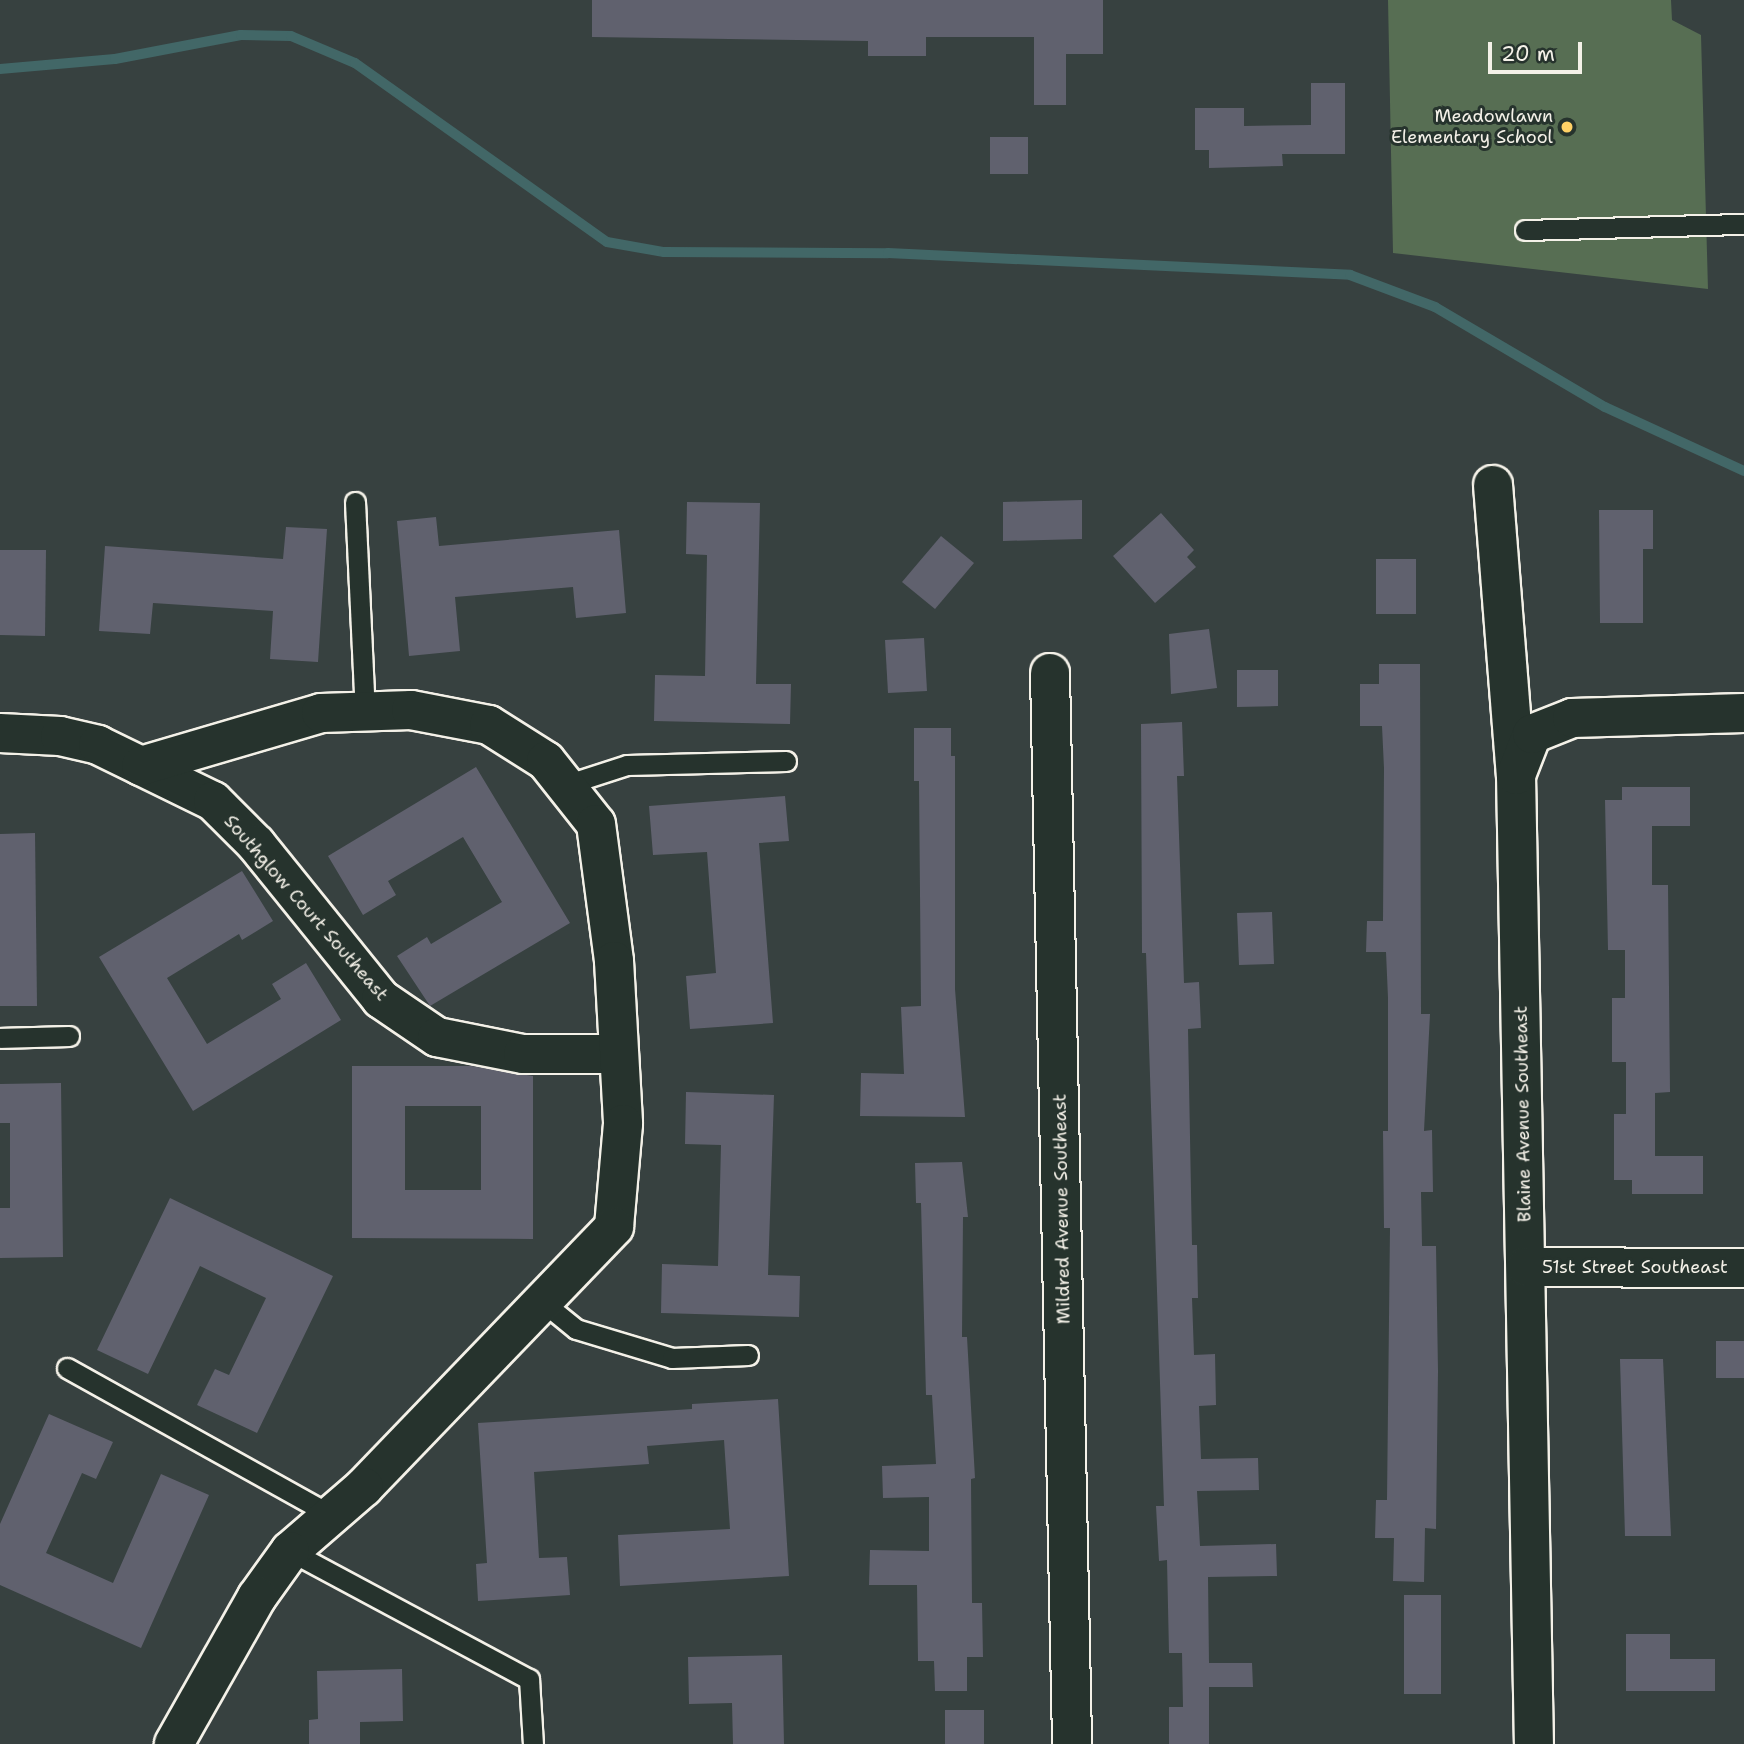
<!DOCTYPE html>
<html>
<head>
<meta charset="utf-8">
<style>
  body { margin:0 }
  #map { position:relative; width:1744px; height:1744px; overflow:hidden; background:#374140; font-family:"Shantell Sans",sans-serif }
  div>[style] { position:absolute }
  [style*='--x'] { left:calc(var(--x)*1px); top:calc(var(--y)*1px); width:calc(var(--w)*1px); rotate:calc(var(--a)*1deg) }
  .green>* { inset:0; background:#576e53 }
  .stream>* { height:10px; margin:-5px; padding:0 5px; transform-origin:5px; border-radius:5px; background:#426767 }
  .building>* { inset:0; background:#60616e }
  .roads { filter:drop-shadow(2px 0 #f4f1e8) drop-shadow(-2px 0 #f4f1e8) drop-shadow(0 2px #f4f1e8) drop-shadow(0 -2px #f4f1e8) }
  .lane>* { height:19px; margin:-9.5px; padding:0 9.5px; transform-origin:9.5px; border-radius:9.5px; background:#26332d }
  .street>* { height:38px; margin:-19px; padding:0 19px; transform-origin:19px; border-radius:19px; background:#26332d }
  .dots>* { width:19px; height:19px; translate:-50% -50%; box-sizing:border-box; border:4px solid #26332d; border-radius:50% }
  span { translate:-50% -50%; white-space:nowrap; text-align:center; line-height:1.15; -webkit-text-stroke:6px #26332d; paint-order:stroke }
  .poi-label { font-size:18px; color:#f4f1e8 }
  .right { translate:-100% -50%; text-align:right }
  .street-label { font-size:18px; color:#f4f1e8 }
  .scale { position:absolute; left:1488px; top:42px; width:94px; height:32px; box-sizing:border-box; border:4px solid #f4f1e8; border-top:0; padding-left:9px; font-size:21px; line-height:24px; white-space:nowrap; color:#f4f1e8; -webkit-text-stroke:5px #26332d; paint-order:stroke }
</style>
</head>
<body>
<div id="map">
  <div class="green">
    <i style="clip-path:polygon(1388px 0,1671px 0,1672px 20px,1701px 35px,1708px 289px,1393px 253px)"></i>
  </div>
  <div class="stream">
    <i style="--x:0;--y:69;--w:115;--a:-5"></i>
    <i style="--x:115;--y:59;--w:128;--a:-10.8"></i>
    <i style="--x:241;--y:35;--w:50;--a:1.1"></i>
    <i style="--x:291;--y:36;--w:69;--a:22.9"></i>
    <i style="--x:355;--y:63;--w:309;--a:35.4"></i>
    <i style="--x:607;--y:242;--w:58;--a:10"></i>
    <i style="--x:664;--y:252;--w:224;--a:0.3"></i>
    <i style="--x:888;--y:253;--w:463;--a:2.7"></i>
    <i style="--x:1350;--y:275;--w:91;--a:20.6"></i>
    <i style="--x:1435;--y:307;--w:197;--a:30.5"></i>
    <i style="--x:1605;--y:407;--w:153;--a:24.7"></i>
  </div>
  <div class="building">
    <i style="clip-path:polygon(592px 0,1103px 0,1103px 54px,1066px 54px,1066px 105px,1034px 105px,1034px 37px,926px 37px,926px 56px,868px 56px,868px 41px,592px 37px)"></i>
    <i style="clip-path:polygon(1311px 83px,1345px 83px,1345px 154px,1282px 154px,1283px 166px,1209px 168px,1209px 150px,1195px 150px,1195px 108px,1244px 108px,1244px 126px,1311px 125px)"></i>
    <i style="clip-path:polygon(990px 137px,1028px 137px,1028px 174px,990px 174px)"></i>
    <i style="clip-path:polygon(1082px 500px,1082px 539px,1003px 541px,1003px 502px)"></i>
    <i style="clip-path:polygon(687px 502px,760px 503px,756px 684px,791px 684px,790px 724px,654px 721px,655px 675px,705px 676px,707px 555px,686px 554px)"></i>
    <i style="clip-path:polygon(1599px 510px,1653px 510px,1653px 549px,1643px 549px,1643px 623px,1600px 623px)"></i>
    <i style="clip-path:polygon(1161px 513px,1194px 550px,1187px 557px,1196px 567px,1155px 603px,1113px 556px)"></i>
    <i style="clip-path:polygon(436px 517px,439px 546px,619px 530px,626px 613px,576px 618px,573px 587px,455px 597px,460px 651px,409px 656px,397px 521px)"></i>
    <i style="clip-path:polygon(286px 527px,327px 529px,318px 662px,270px 659px,273px 611px,153px 603px,150px 634px,99px 631px,105px 546px,283px 559px)"></i>
    <i style="clip-path:polygon(941px 536px,974px 563px,935px 609px,902px 582px)"></i>
    <i style="clip-path:polygon(0 550px,46px 550px,45px 636px,0 635px)"></i>
    <i style="clip-path:polygon(1376px 559px,1416px 559px,1416px 614px,1376px 614px)"></i>
    <i style="clip-path:polygon(1209px 629px,1217px 688px,1171px 694px,1169px 634px)"></i>
    <i style="clip-path:polygon(924px 638px,927px 691px,888px 693px,885px 640px)"></i>
    <i style="clip-path:polygon(1379px 664px,1420px 664px,1421px 1014px,1430px 1014px,1424px 1131px,1432px 1130px,1433px 1192px,1421px 1192px,1422px 1246px,1436px 1246px,1438px 1371px,1436px 1529px,1425px 1528px,1424px 1582px,1393px 1581px,1394px 1538px,1375px 1538px,1376px 1500px,1387px 1500px,1390px 1228px,1384px 1228px,1383px 1131px,1388px 1131px,1388px 998px,1386px 952px,1366px 952px,1367px 921px,1383px 921px,1384px 768px,1382px 726px,1360px 726px,1360px 684px,1379px 684px)"></i>
    <i style="clip-path:polygon(1237px 670px,1278px 670px,1278px 706px,1237px 707px)"></i>
    <i style="clip-path:polygon(1182px 722px,1184px 776px,1177px 776px,1184px 983px,1199px 982px,1201px 1028px,1188px 1029px,1192px 1245px,1197px 1245px,1198px 1298px,1192px 1298px,1194px 1355px,1215px 1354px,1216px 1405px,1199px 1406px,1201px 1459px,1258px 1458px,1259px 1490px,1197px 1491px,1200px 1546px,1276px 1544px,1277px 1576px,1208px 1577px,1209px 1663px,1252px 1663px,1253px 1687px,1209px 1687px,1209px 1744px,1169px 1744px,1169px 1707px,1183px 1707px,1182px 1653px,1169px 1653px,1167px 1560px,1159px 1561px,1156px 1506px,1164px 1506px,1146px 953px,1142px 953px,1141px 724px)"></i>
    <i style="clip-path:polygon(914px 728px,951px 728px,951px 756px,955px 756px,955px 989px,965px 1117px,860px 1116px,861px 1073px,904px 1074px,901px 1007px,921px 1006px,919px 781px,914px 781px)"></i>
    <i style="clip-path:polygon(476px 767px,570px 923px,430px 1006px,397px 956px,427px 937px,431px 944px,502px 902px,463px 837px,388px 881px,396px 895px,363px 915px,328px 856px)"></i>
    <i style="clip-path:polygon(1622px 787px,1690px 787px,1690px 826px,1652px 826px,1652px 885px,1668px 885px,1670px 1092px,1655px 1093px,1655px 1156px,1703px 1156px,1703px 1194px,1632px 1194px,1632px 1180px,1614px 1180px,1614px 1114px,1626px 1114px,1626px 1062px,1612px 1062px,1612px 998px,1625px 998px,1625px 950px,1608px 950px,1605px 800px,1622px 800px)"></i>
    <i style="clip-path:polygon(785px 796px,789px 841px,759px 843px,773px 1023px,690px 1029px,686px 976px,716px 973px,707px 852px,653px 855px,649px 806px)"></i>
    <i style="clip-path:polygon(35px 833px,37px 1006px,0 1006px,0 834px)"></i>
    <i style="clip-path:polygon(242px 871px,273px 921px,242px 940px,239px 934px,167px 978px,207px 1044px,281px 999px,272px 984px,306px 963px,341px 1020px,193px 1111px,99px 957px)"></i>
    <i style="clip-path:polygon(1272px 912px,1274px 964px,1239px 965px,1237px 913px)"></i>
    <i style="clip-path:polygon(evenodd,352px 1066px,471px 1066px,533px 1076px,533px 1239px,352px 1238px,352px 1066px,405px 1106px,481px 1106px,481px 1190px,405px 1190px,405px 1106px)"></i>
    <i style="clip-path:polygon(61px 1083px,63px 1257px,0 1258px,0 1208px,10px 1208px,10px 1123px,0 1123px,0 1084px)"></i>
    <i style="clip-path:polygon(686px 1092px,774px 1095px,768px 1275px,800px 1276px,799px 1317px,661px 1313px,662px 1264px,718px 1266px,721px 1145px,685px 1144px)"></i>
    <i style="clip-path:polygon(962px 1162px,968px 1217px,963px 1217px,962px 1337px,967px 1337px,975px 1478px,971px 1479px,972px 1603px,982px 1603px,983px 1657px,967px 1657px,967px 1691px,935px 1691px,934px 1661px,918px 1661px,917px 1585px,869px 1585px,870px 1550px,929px 1551px,929px 1497px,883px 1498px,882px 1466px,936px 1464px,932px 1395px,926px 1395px,921px 1203px,916px 1203px,915px 1163px)"></i>
    <i style="clip-path:polygon(170px 1198px,333px 1276px,257px 1433px,197px 1405px,215px 1369px,229px 1375px,266px 1298px,200px 1266px,148px 1374px,97px 1350px)"></i>
    <i style="clip-path:polygon(1716px 1341px,1744px 1341px,1744px 1378px,1716px 1378px)"></i>
    <i style="clip-path:polygon(1620px 1359px,1663px 1359px,1671px 1536px,1625px 1536px)"></i>
    <i style="clip-path:polygon(778px 1399px,789px 1576px,620px 1586px,618px 1535px,730px 1529px,724px 1440px,647px 1446px,649px 1464px,534px 1472px,539px 1558px,567px 1557px,570px 1595px,478px 1601px,476px 1564px,487px 1563px,478px 1423px,692px 1409px,692px 1404px)"></i>
    <i style="clip-path:polygon(49px 1414px,113px 1442px,96px 1479px,82px 1473px,46px 1553px,113px 1583px,161px 1474px,209px 1495px,141px 1648px,0 1585px,0 1524px)"></i>
    <i style="clip-path:polygon(1404px 1595px,1441px 1595px,1441px 1694px,1404px 1694px)"></i>
    <i style="clip-path:polygon(1626px 1634px,1670px 1634px,1670px 1659px,1715px 1659px,1715px 1691px,1626px 1691px)"></i>
    <i style="clip-path:polygon(782px 1655px,784px 1744px,733px 1744px,732px 1703px,689px 1704px,688px 1657px)"></i>
    <i style="clip-path:polygon(402px 1669px,403px 1721px,360px 1722px,360px 1744px,309px 1744px,309px 1720px,318px 1719px,317px 1671px)"></i>
    <i style="clip-path:polygon(945px 1710px,984px 1710px,984px 1744px,945px 1744px)"></i>
  </div>
  <div class="roads">
    <div class="lane">
      <i style="--x:1525;--y:230;--w:219;--a:-1.6"></i>
      <i style="--x:355;--y:502;--w:210;--a:87.3"></i>
      <i style="--x:565;--y:785;--w:65;--a:-17.9"></i>
      <i style="--x:627;--y:765;--w:159;--a:-1.4"></i>
      <i style="--x:0;--y:1038;--w:69;--a:-1.7"></i>
      <i style="--x:544;--y:1303;--w:41;--a:39.1"></i>
      <i style="--x:576;--y:1329;--w:100;--a:16.8"></i>
      <i style="--x:672;--y:1358;--w:76;--a:-2.3"></i>
      <i style="--x:67;--y:1368;--w:302;--a:29.1"></i>
      <i style="--x:290;--y:1551;--w:271;--a:28.2"></i>
      <i style="--x:529;--y:1679;--w:65;--a:86.5"></i>
    </div>
    <div class="street">
      <i style="--x:1493;--y:485;--w:291;--a:85.5"></i>
      <i style="--x:1516;--y:775;--w:969;--a:88.94"></i>
      <i style="--x:1050;--y:673;--w:1071;--a:88.82"></i>
      <i style="--x:0;--y:733;--w:60;--a:2.9"></i>
      <i style="--x:60;--y:736;--w:39;--a:13"></i>
      <i style="--x:98;--y:745;--w:128;--a:26"></i>
      <i style="--x:213;--y:801;--w:61;--a:45"></i>
      <i style="--x:256;--y:844;--w:199;--a:51.1"></i>
      <i style="--x:381;--y:999;--w:68;--a:34.2"></i>
      <i style="--x:437;--y:1037;--w:88;--a:11.2"></i>
      <i style="--x:523;--y:1054;--w:96;--a:0"></i>
      <i style="--x:141;--y:766;--w:188;--a:-16.4"></i>
      <i style="--x:321;--y:713;--w:90;--a:-1.9"></i>
      <i style="--x:411;--y:710;--w:79;--a:10.9"></i>
      <i style="--x:489;--y:725;--w:67;--a:32.3"></i>
      <i style="--x:546;--y:761;--w:80;--a:51.6"></i>
      <i style="--x:596;--y:824;--w:138;--a:82.5"></i>
      <i style="--x:614;--y:961;--w:163;--a:86.8"></i>
      <i style="--x:623;--y:1124;--w:103;--a:95"></i>
      <i style="--x:614;--y:1227;--w:361;--a:133.9"></i>
      <i style="--x:364;--y:1487;--w:98;--a:139.1"></i>
      <i style="--x:290;--y:1551;--w:57;--a:125.7"></i>
      <i style="--x:257;--y:1597;--w:169;--a:119.5"></i>
      <i style="--x:1516;--y:775;--w:44;--a:-68.7"></i>
      <i style="--x:1532;--y:734;--w:43;--a:-21.8"></i>
      <i style="--x:1572;--y:718;--w:172;--a:-1.7"></i>
      <i style="--x:1526;--y:1267;--w:218;--a:0.3"></i>
    </div>
  </div>
  <div class="dots">
    <i style="left:1567px;top:127px;background:#ffd166"></i>
  </div>
  <div class="poi-label">
    <span class="right" style="left:1553px;top:127px">Meadowlawn<br>Elementary School</span>
  </div>
  <div class="street-label">
    <span style="left:306px;top:908px;rotate:49deg">Southglow Court Southeast</span>
    <span style="left:1523px;top:1114px;rotate:-91deg">Blaine Avenue Southeast</span>
    <span style="left:1062px;top:1209px;rotate:-91deg">Mildred Avenue Southeast</span>
    <span style="left:1635px;top:1267px">51st Street Southeast</span>
  </div>
  <div class="scale">20 m</div>
</div>
</body>
</html>
